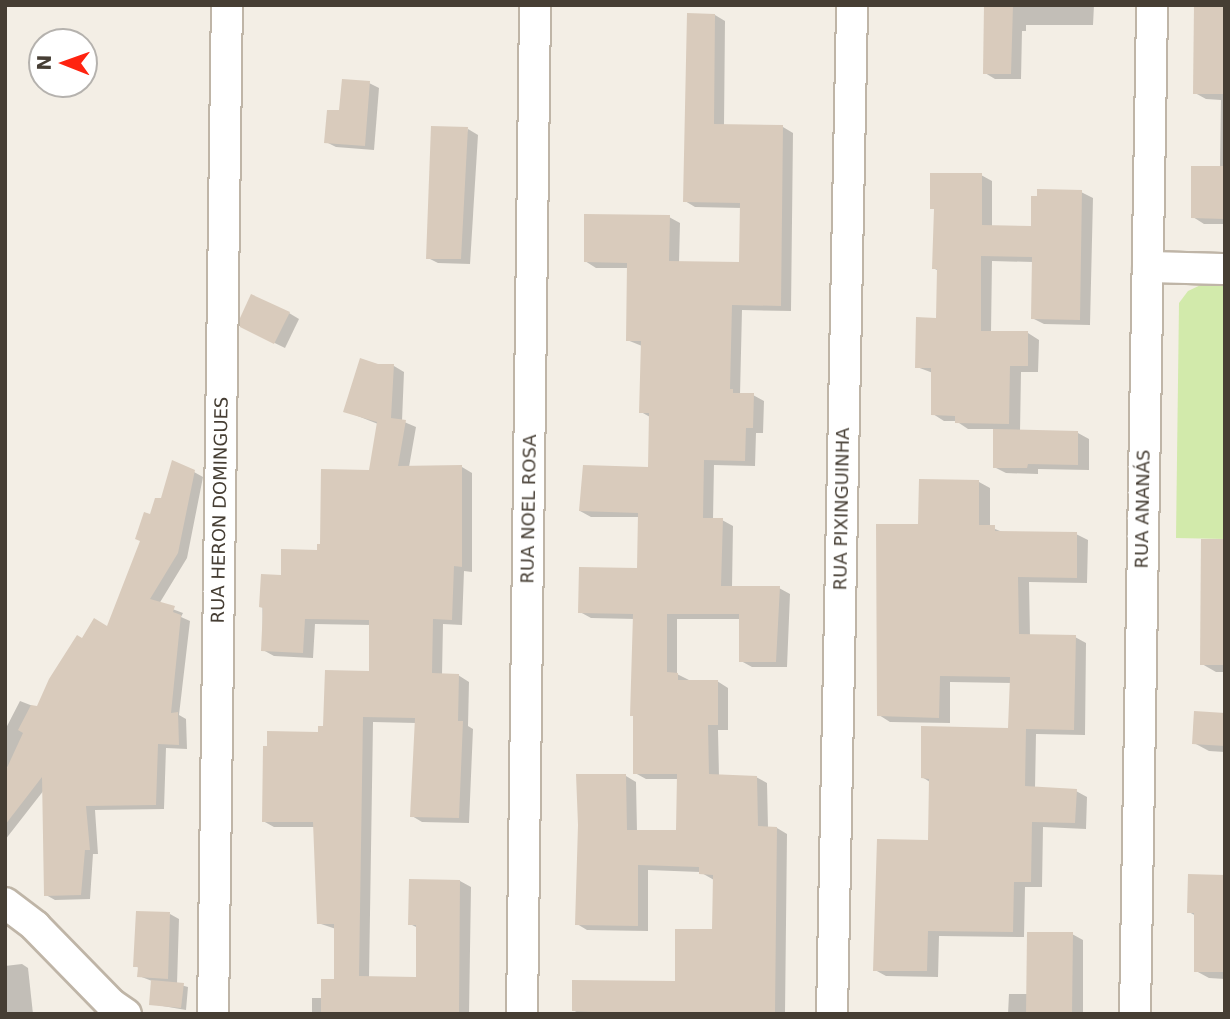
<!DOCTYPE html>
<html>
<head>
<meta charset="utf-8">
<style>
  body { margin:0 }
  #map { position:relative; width:1230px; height:1019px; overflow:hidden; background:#f3eee5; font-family:"DejaVu Sans",sans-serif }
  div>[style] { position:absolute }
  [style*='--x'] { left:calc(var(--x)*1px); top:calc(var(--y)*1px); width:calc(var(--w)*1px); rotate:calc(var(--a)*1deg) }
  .green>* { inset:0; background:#d2eaab }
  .shadow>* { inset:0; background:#0003 }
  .building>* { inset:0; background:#d9cbbc }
  .roads { filter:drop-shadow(2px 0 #bfb5a7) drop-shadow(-2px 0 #bfb5a7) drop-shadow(0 2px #bfb5a7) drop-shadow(0 -2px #bfb5a7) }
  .street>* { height:30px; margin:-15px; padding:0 15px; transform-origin:15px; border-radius:15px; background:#fff }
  span { translate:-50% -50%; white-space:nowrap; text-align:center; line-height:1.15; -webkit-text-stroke:7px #fff; paint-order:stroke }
  .street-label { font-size:18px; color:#463e34 }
  .frame { position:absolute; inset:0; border:7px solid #463e34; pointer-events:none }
  .north { position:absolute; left:28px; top:28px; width:70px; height:70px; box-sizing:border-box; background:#fff; border:2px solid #b5b2ae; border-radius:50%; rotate:271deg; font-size:19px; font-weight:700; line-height:28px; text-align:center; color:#463e34 }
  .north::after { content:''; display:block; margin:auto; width:24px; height:32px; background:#ff2310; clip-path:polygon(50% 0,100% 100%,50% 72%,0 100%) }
</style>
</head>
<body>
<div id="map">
  <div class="green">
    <i style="clip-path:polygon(1207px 282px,1225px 283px,1225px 539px,1176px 538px,1179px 303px,1188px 291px)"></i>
  </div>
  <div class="shadow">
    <i style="clip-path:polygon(985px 5px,1094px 5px,1093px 25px,1026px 25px,1026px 31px,1022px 31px,1021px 79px,995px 79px,985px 73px)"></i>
    <i style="clip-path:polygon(1194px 5px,1225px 5px,1225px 224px,1204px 224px,1193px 217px,1220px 168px,1221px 100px,1206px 99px,1195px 93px)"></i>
    <i style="clip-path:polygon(715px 15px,725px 21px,724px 126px,783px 127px,793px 133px,791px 311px,742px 310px,740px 395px,753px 395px,764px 401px,763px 433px,756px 433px,755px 466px,714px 465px,713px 520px,722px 520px,733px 526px,732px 588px,779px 588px,790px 594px,787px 667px,752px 667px,741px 661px,741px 619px,677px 619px,677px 674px,689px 680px,717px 681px,728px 688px,728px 730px,718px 730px,719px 776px,756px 777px,767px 783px,768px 828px,777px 828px,787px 834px,785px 1014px,580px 1014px,573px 1010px,676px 983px,713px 931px,714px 880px,700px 872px,648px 870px,648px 931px,587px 930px,577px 924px,626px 776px,636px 782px,637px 832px,678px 832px,679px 779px,646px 779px,635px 773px,635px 619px,591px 618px,580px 612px,639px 569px,640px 517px,591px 517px,580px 511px,650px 468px,650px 417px,641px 412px,642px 346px,627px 340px,629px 268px,596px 268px,585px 261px,669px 217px,680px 223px,679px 263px,741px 264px,742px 208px,695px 207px,685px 201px)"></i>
    <i style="clip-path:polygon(369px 83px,379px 88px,374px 150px,336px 147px,326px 142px,341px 112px)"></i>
    <i style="clip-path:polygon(468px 129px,478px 135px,470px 264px,438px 263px,428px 258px)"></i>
    <i style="clip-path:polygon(981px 175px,992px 181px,992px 227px,1032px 228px,1081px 192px,1093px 198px,1090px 325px,1044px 324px,1032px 318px,1033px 262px,992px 261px,991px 333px,1028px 333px,1039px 340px,1038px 372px,1021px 372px,1020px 432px,1078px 433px,1089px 439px,1089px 470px,1038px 469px,1038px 474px,1006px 473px,994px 467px,995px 429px,968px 429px,956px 421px,944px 421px,933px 414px,933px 373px,917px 367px,938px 320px,939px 271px,933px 268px,936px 210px,932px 208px)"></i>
    <i style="clip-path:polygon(289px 313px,299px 319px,285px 348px,252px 332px)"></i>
    <i style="clip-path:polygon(378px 366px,394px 366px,404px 372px,402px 421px,416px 427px,409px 467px,462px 467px,472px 473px,472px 572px,464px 571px,462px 625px,443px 624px,442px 675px,458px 675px,469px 682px,468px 726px,473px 729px,469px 823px,422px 822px,412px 816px,416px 723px,373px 722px,369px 978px,418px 979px,418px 928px,410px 924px,460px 881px,471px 887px,469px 1014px,312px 1014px,312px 998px,323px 998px,336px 981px,336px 929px,318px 923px,315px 827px,274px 827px,263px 821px,320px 734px,371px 672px,371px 625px,315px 624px,313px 658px,274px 656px,263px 650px,262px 576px,283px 577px,319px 552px,371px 471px,378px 424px,345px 411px)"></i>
    <i style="clip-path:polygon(194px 472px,203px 477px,187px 558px,159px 604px,183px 613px,181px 617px,190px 621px,179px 715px,186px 719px,187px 749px,166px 748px,164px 809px,95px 810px,98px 854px,93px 854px,90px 899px,55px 900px,46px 895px,44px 790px,5px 840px,5px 773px,10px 768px,5px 766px,5px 730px,20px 701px,38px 708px,83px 640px,107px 628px,151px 516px,162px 500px)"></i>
    <i style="clip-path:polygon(979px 482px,990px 488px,990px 527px,1005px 533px,1076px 534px,1088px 540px,1087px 583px,1029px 582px,1030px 636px,1075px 637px,1086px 643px,1085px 735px,1036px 734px,1035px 789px,1076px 791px,1087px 797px,1086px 829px,1043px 827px,1042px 887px,1025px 887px,1024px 937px,939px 936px,938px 977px,886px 976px,875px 970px,930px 842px,930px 782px,922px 777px,1010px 730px,1012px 683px,950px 682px,950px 723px,890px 722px,879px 715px,920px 526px)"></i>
    <i style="clip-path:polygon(1225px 577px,1225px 672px,1216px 672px,1202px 664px)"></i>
    <i style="clip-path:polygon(1225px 715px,1225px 752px,1209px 751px,1194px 743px)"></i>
    <i style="clip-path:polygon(1225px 876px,1225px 979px,1209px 978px,1196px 971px,1196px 916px,1189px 912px)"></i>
    <i style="clip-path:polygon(170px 914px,179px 919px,177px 984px,188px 987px,186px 1010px,151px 1004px,152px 981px,139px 976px,139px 968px,135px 966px)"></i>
    <i style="clip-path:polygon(1072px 934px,1083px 940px,1083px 1014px,1008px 1014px,1009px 994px,1028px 994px)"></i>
    <i style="clip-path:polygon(22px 964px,28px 968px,33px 1014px,5px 1014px,5px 966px)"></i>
  </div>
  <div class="building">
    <i style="clip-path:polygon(984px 5px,1013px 5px,1011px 74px,983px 74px)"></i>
    <i style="clip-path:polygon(1194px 5px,1225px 5px,1225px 94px,1193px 94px)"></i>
    <i style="clip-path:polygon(687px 13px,715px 14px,714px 124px,783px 125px,781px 306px,732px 305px,730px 389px,733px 389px,733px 393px,754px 393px,753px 428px,746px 428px,745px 461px,704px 460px,703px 518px,723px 518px,721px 586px,780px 586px,776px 662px,739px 662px,739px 614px,667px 614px,667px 672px,678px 673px,678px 680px,718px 680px,718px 725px,708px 725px,709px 774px,757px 776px,758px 826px,777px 827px,775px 1013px,631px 1014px,572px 1011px,572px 980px,675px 981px,675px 929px,712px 929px,713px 875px,699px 874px,699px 867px,638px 865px,638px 926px,575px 925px,578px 825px,576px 774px,626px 774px,627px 830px,676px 830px,677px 774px,633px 774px,633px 716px,630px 716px,633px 614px,578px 613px,579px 567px,637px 568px,638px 513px,579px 511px,583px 465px,648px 467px,649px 413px,639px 413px,641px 341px,626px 341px,627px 263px,584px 262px,584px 214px,670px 215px,669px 261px,739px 262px,740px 203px,683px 202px)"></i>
    <i style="clip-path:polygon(342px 79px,370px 81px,365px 146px,324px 143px,327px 110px,339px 110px)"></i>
    <i style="clip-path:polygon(431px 126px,468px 127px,461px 259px,426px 259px)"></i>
    <i style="clip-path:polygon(1191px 166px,1225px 166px,1225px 219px,1191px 218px)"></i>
    <i style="clip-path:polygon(930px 173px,982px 173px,982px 225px,1031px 226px,1031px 196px,1037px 196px,1037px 189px,1082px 190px,1080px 320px,1031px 319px,1032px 257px,981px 256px,981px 331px,1028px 331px,1028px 366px,1010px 366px,1009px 424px,955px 423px,955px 416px,931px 415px,931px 368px,915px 368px,916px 317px,936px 318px,937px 269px,932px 269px,934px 209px,930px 209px)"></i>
    <i style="clip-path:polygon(251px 294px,290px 312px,274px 344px,240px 327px,240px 318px)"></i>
    <i style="clip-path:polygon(360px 358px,378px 364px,394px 364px,391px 418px,406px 420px,398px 466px,462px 465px,462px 567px,454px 566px,452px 620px,433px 619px,432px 673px,459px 674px,458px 721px,463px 721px,459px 818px,410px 817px,415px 718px,363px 717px,359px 976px,416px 977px,416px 925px,408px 925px,409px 879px,460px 880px,459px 1014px,321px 1014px,321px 979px,334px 979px,334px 924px,317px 924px,313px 822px,262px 822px,263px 746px,267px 746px,267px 731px,318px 732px,318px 726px,323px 726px,325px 670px,369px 671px,369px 620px,305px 619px,303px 653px,261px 651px,263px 608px,259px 607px,261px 574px,281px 575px,281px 549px,317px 550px,317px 544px,320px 544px,321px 469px,369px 470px,377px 422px,343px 412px)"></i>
    <i style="clip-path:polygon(993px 429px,1078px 431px,1078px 465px,1028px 464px,1027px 468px,993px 468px)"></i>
    <i style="clip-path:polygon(172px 460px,195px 470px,178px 553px,150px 599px,175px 606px,173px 612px,181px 615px,171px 713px,178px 712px,179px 745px,158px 744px,156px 805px,86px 806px,90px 850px,85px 850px,81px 895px,44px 896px,42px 777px,5px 825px,5px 772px,23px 733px,18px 730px,31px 705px,37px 706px,49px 679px,77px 635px,82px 638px,94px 618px,107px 626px,140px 541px,135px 539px,144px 512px,150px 514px,155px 498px,161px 498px)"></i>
    <i style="clip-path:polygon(919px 479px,979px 480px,979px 525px,995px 525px,995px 531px,1077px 532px,1077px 578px,1018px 577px,1019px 634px,1076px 635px,1074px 730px,1026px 729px,1025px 786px,1077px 789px,1075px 823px,1032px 822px,1031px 882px,1014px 882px,1013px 932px,928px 931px,927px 971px,873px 971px,877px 839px,928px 840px,929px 779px,921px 778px,921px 726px,1008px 728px,1010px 677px,940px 676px,939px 718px,877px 716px,876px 524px,918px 524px)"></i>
    <i style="clip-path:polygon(1201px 539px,1225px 539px,1225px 665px,1200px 665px)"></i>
    <i style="clip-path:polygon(1194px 711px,1225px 713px,1225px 746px,1192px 744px)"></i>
    <i style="clip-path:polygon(1188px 874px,1225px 875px,1225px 972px,1194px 972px,1194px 913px,1187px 913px)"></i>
    <i style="clip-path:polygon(136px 911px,170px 912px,168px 979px,137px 977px,138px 967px,133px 967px)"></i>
    <i style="clip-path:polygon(1027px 932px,1073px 932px,1072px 1014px,1026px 1014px)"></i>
    <i style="clip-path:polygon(151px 980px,184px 983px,181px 1008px,149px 1005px)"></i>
  </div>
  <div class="roads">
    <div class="street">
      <i style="--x:1148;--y:267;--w:77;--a:1.5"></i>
      <i style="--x:5;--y:903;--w:38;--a:37"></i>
      <i style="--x:35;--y:926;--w:109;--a:45.7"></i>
      <i style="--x:111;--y:1004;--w:18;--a:34"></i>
      <i style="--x:213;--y:1014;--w:1009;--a:-89.21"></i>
      <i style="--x:522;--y:1014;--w:1009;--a:-89.26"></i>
      <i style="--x:832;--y:1014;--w:1009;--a:-88.86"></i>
      <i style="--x:1135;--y:1014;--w:1009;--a:-89.03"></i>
    </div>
  </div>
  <div class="street-label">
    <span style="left:529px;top:509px;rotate:-89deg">RUA NOEL ROSA</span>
    <span style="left:842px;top:509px;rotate:-89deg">RUA PIXINGUINHA</span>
    <span style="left:1143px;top:509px;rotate:-89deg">RUA ANANÁS</span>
    <span style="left:220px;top:510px;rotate:-89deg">RUA HERON DOMINGUES</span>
  </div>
  <div class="frame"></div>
  <div class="north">N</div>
</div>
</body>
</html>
